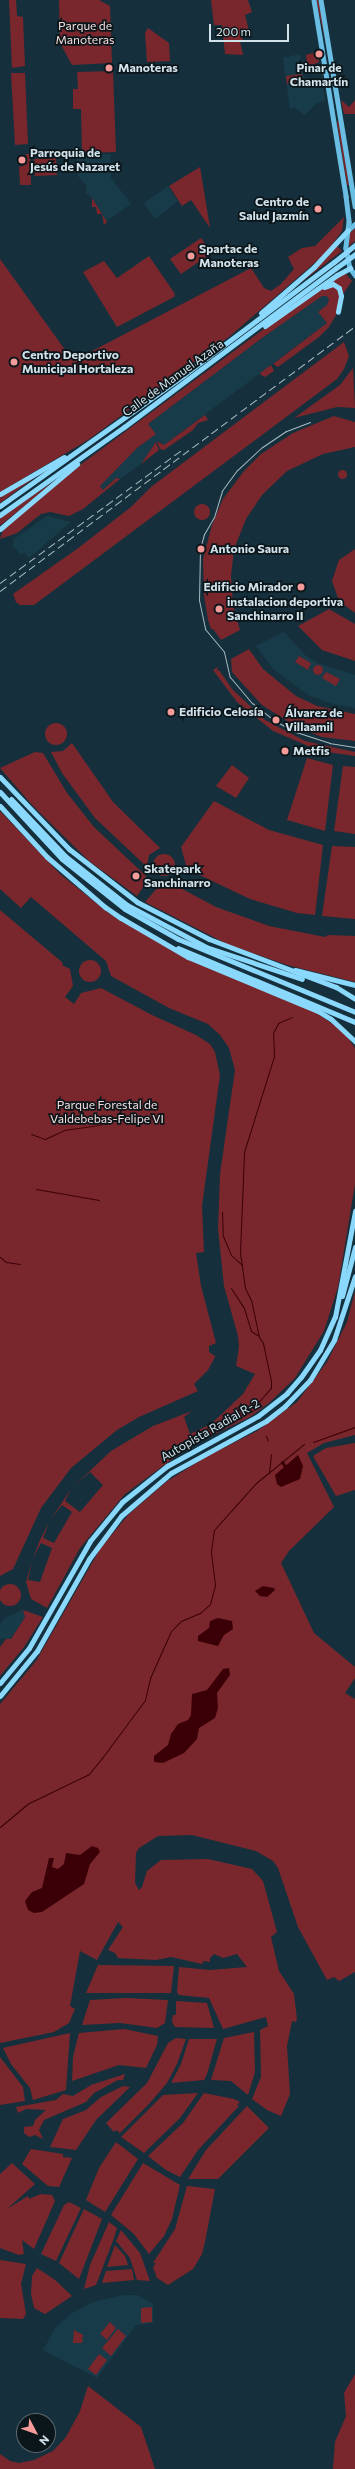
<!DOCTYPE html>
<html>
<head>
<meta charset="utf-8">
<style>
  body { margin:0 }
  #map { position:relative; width:355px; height:2469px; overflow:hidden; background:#15303c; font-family:Commissioner,sans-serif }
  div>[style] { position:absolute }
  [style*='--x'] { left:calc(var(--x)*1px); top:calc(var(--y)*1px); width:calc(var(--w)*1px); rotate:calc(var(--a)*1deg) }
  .built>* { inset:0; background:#183b4a }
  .green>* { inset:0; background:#79272c }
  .round { border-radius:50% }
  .water>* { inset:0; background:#3b0007 }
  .stream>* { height:1px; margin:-0.5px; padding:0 0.5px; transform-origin:0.5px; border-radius:0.5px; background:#3b0007 }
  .canal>* { height:3px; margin:-1.5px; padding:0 1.5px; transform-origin:1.5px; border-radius:1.5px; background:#3b0007 }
  .primary>* { height:4.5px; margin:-2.25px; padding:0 2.25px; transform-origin:2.25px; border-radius:2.25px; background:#6abee3 }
  .highway>* { height:5px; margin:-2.5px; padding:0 2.5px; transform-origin:2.5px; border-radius:2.5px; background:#8ad8fc }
  .tram>* { height:1px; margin:-0.5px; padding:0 0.5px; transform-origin:0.5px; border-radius:0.5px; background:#a8bbc3 }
  .rail>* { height:1px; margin-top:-0.5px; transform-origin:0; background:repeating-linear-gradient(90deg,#a8bbc3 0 8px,transparent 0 12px) }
  .highway-bridge>* { height:5px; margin:-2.5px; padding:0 2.5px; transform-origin:2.5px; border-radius:2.5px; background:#8ad8fc }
  .dots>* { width:11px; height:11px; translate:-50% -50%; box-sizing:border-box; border:2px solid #0b161b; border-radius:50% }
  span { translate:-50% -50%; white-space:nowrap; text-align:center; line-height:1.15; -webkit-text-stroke:3.5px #0b161b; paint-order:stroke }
  .park-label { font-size:12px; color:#f7dddc }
  .poi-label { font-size:12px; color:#d2e2ea; font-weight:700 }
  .left { translate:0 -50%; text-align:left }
  .right { translate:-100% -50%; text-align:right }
  .street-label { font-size:12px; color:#d2e2ea }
  .north { position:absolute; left:16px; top:2413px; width:40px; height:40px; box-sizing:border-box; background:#0b161b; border:1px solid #5b686e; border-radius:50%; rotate:131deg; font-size:11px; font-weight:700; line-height:16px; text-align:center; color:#d2e2ea }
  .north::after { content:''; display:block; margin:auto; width:14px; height:18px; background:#f59b9a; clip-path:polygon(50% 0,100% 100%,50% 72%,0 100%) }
  .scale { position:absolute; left:209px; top:24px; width:80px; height:18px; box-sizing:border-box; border:2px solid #d2e2ea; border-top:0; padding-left:5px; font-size:12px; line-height:14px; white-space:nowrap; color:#d2e2ea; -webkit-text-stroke:3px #0b161b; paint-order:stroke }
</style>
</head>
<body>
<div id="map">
  <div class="built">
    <i style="clip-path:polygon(300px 54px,304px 78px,309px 77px,310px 82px,322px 80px,325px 100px,317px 103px,305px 115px,295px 108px,290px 109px,283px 58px)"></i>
    <i style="clip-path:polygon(110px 154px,111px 178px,131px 204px,107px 221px,89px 194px,86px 194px,86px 185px,78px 176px,77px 156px)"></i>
    <i style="clip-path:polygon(168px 186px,178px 201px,155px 219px,144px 203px)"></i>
    <i style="clip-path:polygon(322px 296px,327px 296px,330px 300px,327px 305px,318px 312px,327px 323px,164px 445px,160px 441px,156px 442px,141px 464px,120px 479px,116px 478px,103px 490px,100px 485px,137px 448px,155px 434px,148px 424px,262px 338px)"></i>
    <i style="clip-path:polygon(47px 516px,71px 522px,29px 558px,25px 552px,21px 555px,13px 546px,14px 539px)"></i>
    <i style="clip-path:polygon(284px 632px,306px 656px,317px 663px,355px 675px,355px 708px,333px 704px,308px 695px,273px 669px,256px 646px)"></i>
    <i style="clip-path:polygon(23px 1610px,25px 1617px,10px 1639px,0 1638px,0 1625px,5px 1618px)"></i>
    <i style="clip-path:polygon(124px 2295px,137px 2295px,153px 2304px,153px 2323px,136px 2325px,97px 2378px,43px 2350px,56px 2327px,72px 2313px,93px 2302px)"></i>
  </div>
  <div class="green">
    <i style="clip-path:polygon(9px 0,16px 0,17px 16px,23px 17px,25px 66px,12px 68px)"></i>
    <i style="clip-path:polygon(59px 0,99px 0,110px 6px,112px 63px,72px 65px,60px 43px)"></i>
    <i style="clip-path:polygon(211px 0,248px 0,252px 12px,245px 15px,249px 31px,241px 34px,243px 40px,240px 41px,243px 55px,225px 54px,222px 25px,214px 25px)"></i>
    <i style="clip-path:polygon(316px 0,318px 0,322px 11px,326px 43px)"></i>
    <i style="clip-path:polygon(148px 28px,169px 43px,170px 61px,147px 62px,145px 33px)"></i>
    <i style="clip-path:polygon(320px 51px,319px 62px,308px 67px,306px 55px)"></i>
    <i style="clip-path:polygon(113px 71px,116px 152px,82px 153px,81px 109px,73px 109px,73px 89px,78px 89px,77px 72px)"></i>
    <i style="clip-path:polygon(11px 73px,25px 73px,28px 144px,15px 145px)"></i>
    <i style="clip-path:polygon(302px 74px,303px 81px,287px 84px,286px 76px)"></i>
    <i style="clip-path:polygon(341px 100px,349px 107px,355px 100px,355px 114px,344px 114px)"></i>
    <i style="clip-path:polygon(339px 120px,349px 185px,347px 185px,337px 122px)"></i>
    <i style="clip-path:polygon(26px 154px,30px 154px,31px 185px,20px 185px,19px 167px,27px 164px)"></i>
    <i style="clip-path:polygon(56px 158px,57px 175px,35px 176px,34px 159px)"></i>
    <i style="clip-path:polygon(200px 167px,210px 228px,191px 200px,182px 206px,169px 186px)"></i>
    <i style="clip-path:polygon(92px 198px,107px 222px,104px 225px,102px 214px,97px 214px,96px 207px,92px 207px)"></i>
    <i style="clip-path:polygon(344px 217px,342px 231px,326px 253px,230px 336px,88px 440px,0 492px,0 259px,73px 361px,251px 268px,264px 288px,271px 291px,281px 284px,294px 269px,288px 257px,302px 248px,315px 246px)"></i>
    <i style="clip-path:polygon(355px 228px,355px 241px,349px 246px,349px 234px)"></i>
    <i style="clip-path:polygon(201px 238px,212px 253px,181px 274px,170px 259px)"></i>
    <i style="clip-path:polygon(337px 246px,342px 251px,299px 284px,318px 266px)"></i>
    <i style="clip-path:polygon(149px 256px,175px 294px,174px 297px,117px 327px,83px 272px,104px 261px,117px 278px)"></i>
    <i style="clip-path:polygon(345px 273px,352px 281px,343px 294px,340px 286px,330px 282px)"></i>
    <i style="clip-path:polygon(336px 286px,340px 295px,336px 315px,329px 327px,319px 337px,278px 367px,273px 364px,327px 323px,318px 312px,327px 305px,329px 300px,327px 296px,322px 296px,262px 338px,148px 424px,156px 434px,137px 448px,100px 486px,103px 490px,116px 478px,120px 479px,83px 509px,69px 516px,50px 512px,41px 514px,17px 533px,0 539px,4px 528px,72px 471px,272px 323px,325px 287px)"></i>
    <i style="clip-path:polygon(344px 342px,349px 356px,344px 369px,337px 379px,34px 605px,20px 605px,16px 602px,13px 594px,77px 549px,131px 507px,151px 487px)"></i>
    <i style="clip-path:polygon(271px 365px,274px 371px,265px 377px,261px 375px,260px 373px)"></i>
    <i style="clip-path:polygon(353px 368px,355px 408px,337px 407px,294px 418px,340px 385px)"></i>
    <i style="clip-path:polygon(205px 415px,208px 420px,198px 423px,193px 430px,164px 450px,160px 449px,157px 441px,164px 445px)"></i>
    <i style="clip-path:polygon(334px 416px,355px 422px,355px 447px,323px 454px,287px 471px,262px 495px,246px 519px,234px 549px,231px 576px,233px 606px,240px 630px,221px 640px,213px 629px,211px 629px,208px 620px,204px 595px,203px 559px,212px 525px,223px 499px,244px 471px,261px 454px,293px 433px)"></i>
    <i style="clip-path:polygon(156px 442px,159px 450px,141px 464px)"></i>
    <i class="round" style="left:337.5px;top:469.5px;width:9px;height:9px"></i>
    <i style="clip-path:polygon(45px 470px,0 503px,0 496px)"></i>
    <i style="clip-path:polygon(56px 480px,1px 525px,0 524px,0 518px)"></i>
    <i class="round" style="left:194px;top:504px;width:16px;height:16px"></i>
    <i style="clip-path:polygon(355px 549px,355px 613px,339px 601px,332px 581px,339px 560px)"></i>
    <i style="clip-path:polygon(329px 609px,355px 624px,355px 661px,322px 650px,298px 626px)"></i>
    <i style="clip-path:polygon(249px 649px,263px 669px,296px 696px,317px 706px,355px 714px,355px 741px,322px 737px,295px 726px,262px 705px,232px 672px,231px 659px)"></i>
    <i style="clip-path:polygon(299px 656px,311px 663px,308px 670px,295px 662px)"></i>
    <i class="round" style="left:313px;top:665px;width:10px;height:10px"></i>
    <i style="clip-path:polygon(218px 667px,217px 671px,219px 670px,232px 689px,265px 720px,305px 741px,355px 752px,355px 756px,320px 751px,273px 731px,237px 702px,213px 670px)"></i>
    <i style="clip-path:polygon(326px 672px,340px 679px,336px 686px,322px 678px)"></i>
    <i class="round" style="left:45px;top:723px;width:22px;height:22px"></i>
    <i style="clip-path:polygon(72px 743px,113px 802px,160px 848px,149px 855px,147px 867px,95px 818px,62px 773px,51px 752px,63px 751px)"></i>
    <i style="clip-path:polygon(35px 752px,43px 753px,67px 793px,94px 827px,146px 876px,144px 886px,137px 896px,89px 861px,33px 806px,0 768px)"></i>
    <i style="clip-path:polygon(307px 758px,333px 765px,325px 831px,287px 820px)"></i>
    <i style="clip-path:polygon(232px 765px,249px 778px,236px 798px,216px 786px)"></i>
    <i style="clip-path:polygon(343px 766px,355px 767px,355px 834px,334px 831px)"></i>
    <i style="clip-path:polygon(214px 801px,269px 830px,323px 845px,315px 915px,297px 913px,250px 899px,187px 869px,181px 847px)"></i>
    <i style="clip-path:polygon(0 811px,60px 874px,110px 914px,180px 955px,309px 1008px,343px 1031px,355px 1048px,355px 1184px,338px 1287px,324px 1331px,295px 1378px,269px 1403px,250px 1417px,190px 1446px,125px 1494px,80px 1548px,47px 1608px,31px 1599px,26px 1582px,32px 1562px,28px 1580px,40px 1582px,52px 1548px,41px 1543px,33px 1558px,40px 1540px,49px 1522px,43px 1538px,54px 1543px,72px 1512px,62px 1505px,51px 1519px,71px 1489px,65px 1501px,80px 1512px,103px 1485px,90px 1472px,74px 1486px,111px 1451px,153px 1426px,192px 1411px,184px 1417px,190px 1434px,211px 1424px,243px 1394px,255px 1374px,236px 1366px,239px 1347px,238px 1336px,224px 1286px,218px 1229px,220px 1174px,235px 1070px,229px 1048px,220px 1035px,208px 1024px,169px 1008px,111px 976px,106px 961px,31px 897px,21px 908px,0 889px)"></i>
    <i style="clip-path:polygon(332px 846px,355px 847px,355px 919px,322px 916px)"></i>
    <i class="round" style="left:153px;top:854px;width:22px;height:22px"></i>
    <i style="clip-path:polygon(173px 884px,216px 907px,269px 926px,325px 937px,328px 935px,355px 936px,355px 982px,287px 965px,227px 944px,145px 902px,158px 887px)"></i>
    <i style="clip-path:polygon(0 910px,63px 963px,62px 965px,70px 969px,73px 986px,65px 997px,74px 1004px,81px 993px,101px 988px,152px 1015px,196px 1035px,210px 1044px,215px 1052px,220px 1075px,202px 1206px,204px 1252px,196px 1253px,201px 1286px,216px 1343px,209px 1346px,209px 1352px,215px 1356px,214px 1359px,208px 1370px,194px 1384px,198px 1391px,139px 1417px,117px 1430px,71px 1468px,41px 1508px,13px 1569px,0 1576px)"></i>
    <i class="round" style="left:79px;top:960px;width:22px;height:22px"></i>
    <i style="clip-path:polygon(355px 1291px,355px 1435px,324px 1443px,307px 1453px,334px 1507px,289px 1551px,281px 1563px,314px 1633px,355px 1667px,355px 1678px,345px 1693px,355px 1699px,355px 1972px,339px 1981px,334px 1977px,327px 1980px,298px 1927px,278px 1868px,273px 1861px,256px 1851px,192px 1835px,158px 1836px,139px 1848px,136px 1853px,135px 1883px,139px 1890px,142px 1887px,147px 1871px,161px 1860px,208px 1859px,252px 1869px,263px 1881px,277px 1932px,271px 1937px,279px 1971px,294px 1994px,297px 2019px,296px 2022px,292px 2021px,287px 2046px,290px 2094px,281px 2116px,267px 2110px,252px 2099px,261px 2077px,260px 2030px,268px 2026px,266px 2017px,223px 2029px,209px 1998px,179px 1995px,177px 1992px,179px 1967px,210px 1970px,247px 1967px,237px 1954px,223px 1958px,214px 1954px,210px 1958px,210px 1962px,204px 1961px,202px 1964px,171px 1957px,156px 1960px,118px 1958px,115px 1953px,108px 1950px,123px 1927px,118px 1922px,97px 1960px,80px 1951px,70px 2006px,75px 2009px,69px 2023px,54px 2032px,0 2043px,0 1704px,36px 1661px,100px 1549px,128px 1515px,166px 1482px,204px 1458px,257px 1431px,297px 1402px,327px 1362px,347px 1322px)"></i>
    <i style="clip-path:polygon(355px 1443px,355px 1490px,336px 1496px,313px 1456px,326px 1448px)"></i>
    <i class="round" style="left:-1px;top:1584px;width:22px;height:22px"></i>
    <i style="clip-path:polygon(23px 1610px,43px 1617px,24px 1647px,0 1676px,0 1647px,6px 1639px,11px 1639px,25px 1617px)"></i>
    <i style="clip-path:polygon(98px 1965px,174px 1966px,171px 1993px,86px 1993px)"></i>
    <i style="clip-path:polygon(126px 1998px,168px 2000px,165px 2023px,157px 2028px,120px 2023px,82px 2025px,90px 2000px)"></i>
    <i style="clip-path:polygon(176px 2001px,207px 2003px,214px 2028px,175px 2027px,172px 2022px,173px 2015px,176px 2015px)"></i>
    <i style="clip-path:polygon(124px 2029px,158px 2036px,157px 2045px,146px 2068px,119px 2065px,72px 2081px,73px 2057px,79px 2033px)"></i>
    <i style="clip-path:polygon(254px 2032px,255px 2072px,248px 2095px,231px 2081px,211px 2080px,224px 2038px)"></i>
    <i style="clip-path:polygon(70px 2033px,66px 2090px,33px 2100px,30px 2088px,11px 2064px,3px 2048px)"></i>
    <i style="clip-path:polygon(176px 2038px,186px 2039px,177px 2064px,167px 2083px,149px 2104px,120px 2133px,116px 2130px,114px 2132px,106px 2123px,147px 2083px,168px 2043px)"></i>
    <i style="clip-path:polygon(189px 2039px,217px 2039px,207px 2074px,204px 2080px,171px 2083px,181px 2064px)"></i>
    <i style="clip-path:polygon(0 2057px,23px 2087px,25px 2101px,0 2105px)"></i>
    <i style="clip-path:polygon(125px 2074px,123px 2080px,118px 2080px,94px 2093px,86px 2102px,44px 2120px,39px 2130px,43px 2139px,35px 2135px,29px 2137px,24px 2133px,24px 2127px,33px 2126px,35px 2120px,46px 2110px,26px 2109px,18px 2113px,16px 2107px,56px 2100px,63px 2094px,73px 2096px,91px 2085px)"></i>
    <i style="clip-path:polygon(123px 2086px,130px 2087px,96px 2120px,76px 2150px,50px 2147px,63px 2119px,86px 2110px,101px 2097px)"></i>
    <i style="clip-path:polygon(198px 2093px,180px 2118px,144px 2153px,121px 2137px,163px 2095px)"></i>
    <i style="clip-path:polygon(204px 2093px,234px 2099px,240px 2102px,237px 2105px,239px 2106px,198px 2150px,180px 2177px,166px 2170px,148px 2156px,183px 2123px)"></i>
    <i style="clip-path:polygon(247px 2106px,269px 2128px,218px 2179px,188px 2179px,206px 2150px)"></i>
    <i style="clip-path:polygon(116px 2142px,138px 2159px,105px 2212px,86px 2200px,99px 2168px)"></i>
    <i style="clip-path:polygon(31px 2149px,63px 2154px,63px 2157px,72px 2158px,59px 2187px,48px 2186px,22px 2164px)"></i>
    <i style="clip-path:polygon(12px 2163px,35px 2184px,7px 2209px,28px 2196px,29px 2199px,41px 2194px,52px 2195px,55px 2201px,34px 2249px,22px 2240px,24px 2254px,19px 2255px,0 2248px,0 2174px)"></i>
    <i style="clip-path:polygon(143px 2163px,180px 2185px,172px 2219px,164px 2236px,149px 2254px,134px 2234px,111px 2215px)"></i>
    <i style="clip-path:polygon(187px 2186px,215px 2189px,205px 2242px,202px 2254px,193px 2269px,168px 2285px,157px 2278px,153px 2267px,156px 2263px,153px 2263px,175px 2229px)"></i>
    <i style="clip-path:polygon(69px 2202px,81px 2208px,56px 2261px,41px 2254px,64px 2205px)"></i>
    <i style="clip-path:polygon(84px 2209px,102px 2219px,79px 2279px,59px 2263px)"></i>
    <i style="clip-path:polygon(109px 2222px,117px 2228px,114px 2238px,96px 2285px,84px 2289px,90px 2265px)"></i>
    <i style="clip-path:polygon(121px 2230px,140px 2253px,150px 2281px,137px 2280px,130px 2258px,116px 2241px)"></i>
    <i style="clip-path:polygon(115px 2245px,125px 2256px,128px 2265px,107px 2267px)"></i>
    <i style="clip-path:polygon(0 2260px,26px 2264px,21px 2284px,26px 2314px,23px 2319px,0 2318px)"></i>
    <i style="clip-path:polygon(37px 2268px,55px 2280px,72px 2296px,45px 2314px,34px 2308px,31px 2294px,32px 2276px)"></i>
    <i style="clip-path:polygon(132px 2269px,134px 2280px,102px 2283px,106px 2271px)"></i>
    <i style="clip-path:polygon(152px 2307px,152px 2322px,141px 2323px,141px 2308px)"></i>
    <i style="clip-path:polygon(110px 2322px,116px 2328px,107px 2340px,100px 2334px)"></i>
    <i style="clip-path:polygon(118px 2329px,126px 2336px,111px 2356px,102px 2348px)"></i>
    <i style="clip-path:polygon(74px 2330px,83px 2335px,82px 2343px,73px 2343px)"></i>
    <i style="clip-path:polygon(99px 2354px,107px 2360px,96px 2375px,88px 2369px)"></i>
    <i style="clip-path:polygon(355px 2374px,355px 2469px,333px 2469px,335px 2442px,346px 2416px,344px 2393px)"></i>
    <i style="clip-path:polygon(88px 2386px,141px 2427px,155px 2469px,0 2469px,0 2454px,10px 2461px,19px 2463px,34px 2460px,53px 2451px,66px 2437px,80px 2411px)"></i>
  </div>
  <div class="water">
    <i style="clip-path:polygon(298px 1455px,303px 1466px,300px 1479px,281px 1487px,277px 1484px,275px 1475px)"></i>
    <i style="clip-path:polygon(263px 1586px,274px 1588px,275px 1590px,267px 1597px,260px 1596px,255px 1591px)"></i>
    <i style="clip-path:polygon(218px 1618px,232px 1621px,233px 1629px,224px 1635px,218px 1646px,198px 1641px,198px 1636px,209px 1628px,210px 1621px)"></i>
    <i style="clip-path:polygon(229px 1668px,230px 1675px,217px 1693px,218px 1708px,215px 1718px,199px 1728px,197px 1739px,184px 1753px,163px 1763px,154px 1762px,154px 1756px,168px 1745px,171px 1734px,178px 1724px,188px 1720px,191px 1715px,192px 1694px,207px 1690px,223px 1669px)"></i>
    <i style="clip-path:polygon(92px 1846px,98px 1848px,100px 1852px,90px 1864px,84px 1884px,42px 1912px,34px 1913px,28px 1910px,25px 1901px,32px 1892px,42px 1888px,49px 1858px,54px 1858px,52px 1867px,58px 1869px,64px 1864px,66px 1853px,80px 1855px)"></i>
  </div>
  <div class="stream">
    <i style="--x:31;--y:1134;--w:15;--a:20"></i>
    <i style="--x:45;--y:1139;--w:21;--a:-25"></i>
    <i style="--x:64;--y:1130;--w:35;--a:-8"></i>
    <i style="--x:99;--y:1125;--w:25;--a:-21"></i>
    <i style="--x:36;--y:1189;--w:64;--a:9.9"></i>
    <i style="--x:222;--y:1212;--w:24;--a:88"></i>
    <i style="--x:223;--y:1236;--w:21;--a:67"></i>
    <i style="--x:231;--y:1255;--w:15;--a:42"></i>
    <i style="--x:0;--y:1257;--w:8;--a:40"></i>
    <i style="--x:6;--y:1262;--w:14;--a:8"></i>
    <i style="--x:231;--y:1288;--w:24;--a:57"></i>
    <i style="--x:244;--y:1308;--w:24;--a:73"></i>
    <i style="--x:251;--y:1331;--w:9;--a:32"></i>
    <i style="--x:256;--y:1405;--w:23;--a:-49"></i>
    <i style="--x:271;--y:1388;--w:7;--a:-90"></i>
    <i style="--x:271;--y:1381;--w:39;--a:-102"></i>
    <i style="--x:263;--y:1343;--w:7;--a:-124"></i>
    <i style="--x:259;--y:1337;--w:38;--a:-102"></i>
    <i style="--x:251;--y:1300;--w:13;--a:-117"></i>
    <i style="--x:245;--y:1288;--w:35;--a:-98"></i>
    <i style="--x:240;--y:1253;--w:101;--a:-87.7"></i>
    <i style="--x:244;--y:1152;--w:101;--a:-72.6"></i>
    <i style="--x:274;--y:1056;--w:23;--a:-92"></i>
    <i style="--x:273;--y:1033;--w:11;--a:-63"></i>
    <i style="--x:278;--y:1023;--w:15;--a:-23"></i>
    <i style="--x:266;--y:1436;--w:5;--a:68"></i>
    <i style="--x:313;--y:1442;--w:45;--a:-19.7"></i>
    <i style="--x:269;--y:1473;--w:19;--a:-84"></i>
    <i style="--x:0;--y:1827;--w:35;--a:-40"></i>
    <i style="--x:27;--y:1804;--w:69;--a:-25.8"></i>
    <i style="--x:89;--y:1774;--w:21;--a:-51"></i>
    <i style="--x:102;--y:1758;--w:72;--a:-53.4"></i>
    <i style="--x:145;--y:1700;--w:23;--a:-77"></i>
    <i style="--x:150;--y:1678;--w:51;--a:-65.9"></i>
    <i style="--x:171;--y:1631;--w:14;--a:-45"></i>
    <i style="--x:181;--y:1621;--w:21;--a:-23"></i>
    <i style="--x:200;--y:1613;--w:13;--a:-42"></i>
    <i style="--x:210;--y:1604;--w:20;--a:-75"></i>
    <i style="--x:215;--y:1585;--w:34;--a:-97"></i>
    <i style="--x:211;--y:1551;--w:21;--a:-82"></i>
    <i style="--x:214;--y:1530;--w:63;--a:-48.2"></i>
    <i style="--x:256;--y:1483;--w:62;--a:-39.1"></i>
  </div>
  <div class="canal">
    <i style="--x:282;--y:1462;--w:7;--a:56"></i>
  </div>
  <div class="primary">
    <i style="--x:314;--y:0;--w:199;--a:80.7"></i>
    <i style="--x:346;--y:196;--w:26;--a:83"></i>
    <i style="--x:349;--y:222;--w:26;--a:97"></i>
    <i style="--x:346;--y:248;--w:20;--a:79"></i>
    <i style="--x:350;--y:268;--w:9;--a:54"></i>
    <i style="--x:321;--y:0;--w:209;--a:80.6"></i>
    <i style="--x:348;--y:230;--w:9;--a:-41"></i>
  </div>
  <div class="highway">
    <i style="--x:324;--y:287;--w:9;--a:-18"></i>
    <i style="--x:333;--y:284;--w:7;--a:34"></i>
    <i style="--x:339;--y:288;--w:8;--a:76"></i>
    <i style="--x:341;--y:296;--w:16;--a:101"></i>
    <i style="--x:261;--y:313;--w:70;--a:-41"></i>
    <i style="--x:314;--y:267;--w:50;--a:-47.4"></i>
    <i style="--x:265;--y:326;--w:88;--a:-35.3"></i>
    <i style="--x:337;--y:275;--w:15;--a:-28"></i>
    <i style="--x:0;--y:494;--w:74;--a:-30"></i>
    <i style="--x:0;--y:506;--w:226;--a:-35.4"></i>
    <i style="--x:184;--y:375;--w:188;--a:-37"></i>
    <i style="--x:0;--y:515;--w:152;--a:-35.4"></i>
    <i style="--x:124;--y:427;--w:265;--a:-36.9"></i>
    <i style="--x:0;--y:529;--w:101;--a:-40.2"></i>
    <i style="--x:0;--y:777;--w:100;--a:46.2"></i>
    <i style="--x:69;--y:849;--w:86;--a:37.9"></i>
    <i style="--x:137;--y:902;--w:81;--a:27.2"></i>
    <i style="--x:209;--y:939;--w:136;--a:20.7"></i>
    <i style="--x:336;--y:987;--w:22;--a:32"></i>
    <i style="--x:0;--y:792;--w:91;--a:47.2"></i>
    <i style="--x:62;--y:859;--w:80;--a:38.4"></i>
    <i style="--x:125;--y:909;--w:61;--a:29.5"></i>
    <i style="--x:178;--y:939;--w:191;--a:22.4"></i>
    <i style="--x:11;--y:799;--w:79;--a:46.5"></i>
    <i style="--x:65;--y:856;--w:79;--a:38.3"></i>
    <i style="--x:127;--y:905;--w:89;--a:28"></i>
    <i style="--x:206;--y:947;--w:101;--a:18.4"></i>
    <i style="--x:0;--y:806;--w:69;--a:47.3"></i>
    <i style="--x:47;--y:857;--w:77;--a:40.8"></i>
    <i style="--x:105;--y:907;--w:19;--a:35"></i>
    <i style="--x:121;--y:918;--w:78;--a:30.2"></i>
    <i style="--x:188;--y:957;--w:141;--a:22.6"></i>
    <i style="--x:318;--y:1011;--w:15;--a:32"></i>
    <i style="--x:331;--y:1019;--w:33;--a:43"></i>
    <i style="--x:178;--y:948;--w:192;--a:22.7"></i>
    <i style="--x:295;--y:970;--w:62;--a:14"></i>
    <i style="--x:342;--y:1296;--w:51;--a:-75.1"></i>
    <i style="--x:0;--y:1683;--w:45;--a:-50.4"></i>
    <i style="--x:29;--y:1648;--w:123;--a:-60.3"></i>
    <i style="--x:90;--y:1541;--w:50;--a:-50.6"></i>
    <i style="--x:122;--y:1502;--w:58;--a:-38.7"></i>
    <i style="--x:167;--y:1466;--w:104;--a:-28.8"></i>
    <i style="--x:258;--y:1416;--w:37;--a:-38"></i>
    <i style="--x:287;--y:1393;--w:21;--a:-49"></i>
    <i style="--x:301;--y:1377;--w:33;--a:-55"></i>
    <i style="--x:320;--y:1350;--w:36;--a:-66"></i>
    <i style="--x:335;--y:1317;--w:108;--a:-79.3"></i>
    <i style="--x:0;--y:1696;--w:58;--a:-50.6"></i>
    <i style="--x:37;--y:1651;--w:106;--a:-60.5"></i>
    <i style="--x:89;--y:1559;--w:54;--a:-53.3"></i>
    <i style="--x:121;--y:1516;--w:66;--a:-40.7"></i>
    <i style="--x:171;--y:1473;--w:108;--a:-28.7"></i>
    <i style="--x:266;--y:1421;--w:24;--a:-38"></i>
    <i style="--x:285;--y:1406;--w:36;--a:-46"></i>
    <i style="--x:310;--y:1380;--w:47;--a:-59"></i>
    <i style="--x:334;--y:1340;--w:67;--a:-71.8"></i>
  </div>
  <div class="tram">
    <i style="--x:310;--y:422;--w:26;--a:159"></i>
    <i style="--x:286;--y:431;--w:29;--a:146"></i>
    <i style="--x:262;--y:447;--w:34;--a:137"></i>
    <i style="--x:237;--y:470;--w:26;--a:126"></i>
    <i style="--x:222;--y:491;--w:27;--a:107"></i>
    <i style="--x:214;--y:517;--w:20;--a:120"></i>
    <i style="--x:204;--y:534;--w:16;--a:105"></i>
    <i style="--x:200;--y:549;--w:51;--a:91.1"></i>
    <i style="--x:199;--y:600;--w:30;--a:78"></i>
    <i style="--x:205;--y:629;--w:30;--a:50"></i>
    <i style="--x:224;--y:652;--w:26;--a:77"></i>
    <i style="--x:230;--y:677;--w:34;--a:50"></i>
    <i style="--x:252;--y:703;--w:29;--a:38"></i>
    <i style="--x:275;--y:721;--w:24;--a:28"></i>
    <i style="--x:296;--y:732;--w:35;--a:18"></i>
    <i style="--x:329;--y:743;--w:26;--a:9"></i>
  </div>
  <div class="rail">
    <i style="--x:0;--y:583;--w:225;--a:-36.2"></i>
    <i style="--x:0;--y:591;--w:443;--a:-36.7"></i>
  </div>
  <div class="highway-bridge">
    <i style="--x:334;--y:262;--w:27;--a:-39"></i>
    <i style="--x:336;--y:268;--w:24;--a:-36"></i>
  </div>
  <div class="dots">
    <i style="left:319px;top:54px;background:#f59b9a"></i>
    <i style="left:109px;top:68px;background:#f59b9a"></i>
    <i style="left:22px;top:160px;background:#f59b9a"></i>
    <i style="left:318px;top:209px;background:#f59b9a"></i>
    <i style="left:191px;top:256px;background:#f59b9a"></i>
    <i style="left:14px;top:362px;background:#f59b9a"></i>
    <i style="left:201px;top:549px;background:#f59b9a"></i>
    <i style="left:301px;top:587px;background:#f59b9a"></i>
    <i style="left:219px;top:609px;background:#f59b9a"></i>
    <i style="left:171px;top:712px;background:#f59b9a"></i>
    <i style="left:276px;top:720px;background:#f59b9a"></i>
    <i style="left:285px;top:751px;background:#f59b9a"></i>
    <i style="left:136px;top:876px;background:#f59b9a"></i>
  </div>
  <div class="park-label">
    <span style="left:85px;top:33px">Parque de<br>Manoteras</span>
    <span style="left:107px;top:1112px">Parque Forestal de<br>Valdebebas-Felipe VI</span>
  </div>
  <div class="poi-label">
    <span class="left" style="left:118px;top:68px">Manoteras</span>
    <span style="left:319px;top:75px">Pinar de<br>Chamartín</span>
    <span class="left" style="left:30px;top:160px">Parroquia de<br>Jesús de Nazaret</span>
    <span class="right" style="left:309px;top:209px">Centro de<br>Salud Jazmín</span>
    <span class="left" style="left:199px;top:256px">Spartac de<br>Manoteras</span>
    <span class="left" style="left:22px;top:362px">Centro Deportivo<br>Municipal Hortaleza</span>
    <span class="left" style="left:210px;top:549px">Antonio Saura</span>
    <span class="right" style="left:293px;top:587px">Edificio Mirador</span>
    <span class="left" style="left:227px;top:609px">instalacion deportiva<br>Sanchinarro II</span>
    <span class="left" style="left:179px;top:712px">Edificio Celosía</span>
    <span class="left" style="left:285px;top:720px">Álvarez de<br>Villaamil</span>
    <span class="left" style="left:293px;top:751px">Metfis</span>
    <span class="left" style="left:144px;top:876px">Skatepark<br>Sanchinarro</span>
  </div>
  <div class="street-label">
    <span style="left:173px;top:378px;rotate:-36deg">Calle de Manuel Azaña</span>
    <span style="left:210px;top:1430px;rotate:-30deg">Autopista Radial R-2</span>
  </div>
  <div class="north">N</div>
  <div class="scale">200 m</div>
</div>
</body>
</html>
